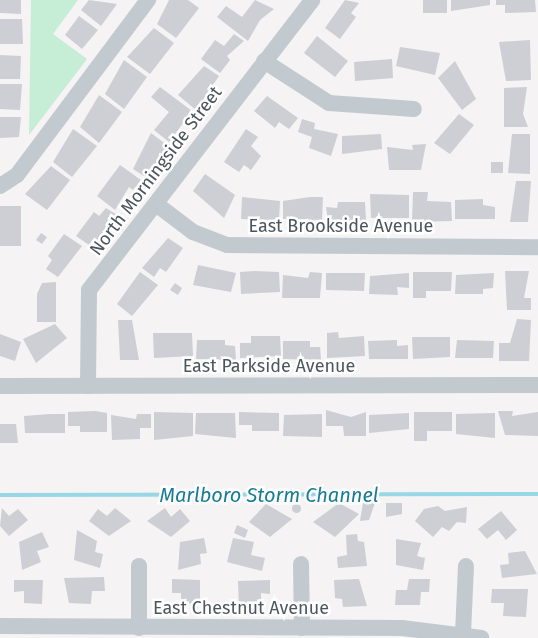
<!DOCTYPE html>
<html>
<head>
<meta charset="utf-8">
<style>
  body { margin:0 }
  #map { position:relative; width:538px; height:638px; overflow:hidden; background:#f5f3f3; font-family:"Fira Sans",sans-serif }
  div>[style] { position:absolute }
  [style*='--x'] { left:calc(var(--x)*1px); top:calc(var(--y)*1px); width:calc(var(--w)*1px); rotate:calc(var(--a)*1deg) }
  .green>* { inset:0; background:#c6edd5 }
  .stream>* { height:4px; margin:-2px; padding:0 2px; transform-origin:2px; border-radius:2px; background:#97d7e6 }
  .building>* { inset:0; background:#cdcfd4 }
  .round { border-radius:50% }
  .minor>* { height:16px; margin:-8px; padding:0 8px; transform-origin:8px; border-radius:8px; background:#c2cad0 }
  span { translate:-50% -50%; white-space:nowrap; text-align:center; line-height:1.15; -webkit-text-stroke:5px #fff; paint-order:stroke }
  .street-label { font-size:18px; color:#4c565f }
  .water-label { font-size:20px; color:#177d96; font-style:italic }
</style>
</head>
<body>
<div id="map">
  <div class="green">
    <i style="clip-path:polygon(31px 0,78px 0,53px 34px,87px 59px,29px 135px)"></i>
  </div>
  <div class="stream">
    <i style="--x:0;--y:495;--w:538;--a:-0.11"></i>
  </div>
  <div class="building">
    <i style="clip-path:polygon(0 0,21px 0,21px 14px,0 13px)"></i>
    <i style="clip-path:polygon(89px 0,117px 4px,101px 26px,81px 10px)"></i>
    <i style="clip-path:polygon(169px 0,188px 0,199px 8px,176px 38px,157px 24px)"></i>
    <i style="clip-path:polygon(255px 0,274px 9px,260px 20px,248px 41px,217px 17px,226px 6px,242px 17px)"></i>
    <i style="clip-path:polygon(345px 0,359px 3px,351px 13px,356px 17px,340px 39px,325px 28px)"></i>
    <i style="clip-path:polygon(423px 0,447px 0,447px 13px,423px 13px)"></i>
    <i style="clip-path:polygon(451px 0,490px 0,490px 5px,451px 11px)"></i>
    <i style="clip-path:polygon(496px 0,535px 0,536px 12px,505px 13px,505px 5px,496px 5px)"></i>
    <i style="clip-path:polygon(79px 16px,98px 30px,82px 49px,65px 35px)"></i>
    <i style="clip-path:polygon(0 19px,22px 19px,23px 44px,0 44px)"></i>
    <i style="clip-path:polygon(154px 28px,174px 43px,150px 74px,127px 57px)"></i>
    <i style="clip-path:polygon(234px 34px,244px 41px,227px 56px,230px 60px,220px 73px,201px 59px,215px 40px,224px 46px)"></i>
    <i style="clip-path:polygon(317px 36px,348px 61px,335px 77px,304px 53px)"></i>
    <i style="clip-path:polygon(530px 40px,531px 80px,506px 81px,499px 42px)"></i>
    <i style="clip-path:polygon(400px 47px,440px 53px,435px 75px,396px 66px)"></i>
    <i style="clip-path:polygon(0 55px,21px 56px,20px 79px,0 79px)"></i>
    <i style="clip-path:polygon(392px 59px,393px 78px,355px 81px,354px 62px)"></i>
    <i style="clip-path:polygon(124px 60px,147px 77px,124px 109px,105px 94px)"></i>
    <i style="clip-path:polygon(455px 61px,476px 99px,462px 110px,438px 78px)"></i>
    <i style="clip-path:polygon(204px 66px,219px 76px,196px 110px,178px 95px)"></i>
    <i style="clip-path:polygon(0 84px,22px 84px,20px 110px,0 109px)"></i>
    <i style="clip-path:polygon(160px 87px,192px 111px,169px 142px,154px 130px,169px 112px,151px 97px)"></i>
    <i style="clip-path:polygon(527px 87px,523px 114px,528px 127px,504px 127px,504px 88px)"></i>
    <i style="clip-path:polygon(99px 95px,122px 112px,99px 143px,80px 127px)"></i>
    <i style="clip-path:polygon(267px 96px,298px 118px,289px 129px,279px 122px,275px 128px,254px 111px)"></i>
    <i style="clip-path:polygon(459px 114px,474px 125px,450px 154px,434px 143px)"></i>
    <i style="clip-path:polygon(0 117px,21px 117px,19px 137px,0 138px)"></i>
    <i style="clip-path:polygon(302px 119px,315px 123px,314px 129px,338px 134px,331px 156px,309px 148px,312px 137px,298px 132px)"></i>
    <i style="clip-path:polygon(73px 129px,97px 146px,72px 177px,53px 162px)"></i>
    <i style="clip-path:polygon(246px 129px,258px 137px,251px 146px,261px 156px,251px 170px,244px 165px,239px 172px,224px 162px)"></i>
    <i style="clip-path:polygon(151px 133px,167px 145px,147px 178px,133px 169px)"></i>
    <i style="clip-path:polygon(381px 134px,382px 149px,342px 154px,342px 136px)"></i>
    <i style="clip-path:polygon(512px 134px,530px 134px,530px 174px,508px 173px)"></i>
    <i style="clip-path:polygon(426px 144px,421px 170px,389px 170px,387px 147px,413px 150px,412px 145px)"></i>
    <i style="clip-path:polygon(491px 162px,503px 162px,503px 173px,491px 173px)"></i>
    <i style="clip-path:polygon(120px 165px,141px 180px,133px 190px,129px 187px,115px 210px,97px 196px)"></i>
    <i style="clip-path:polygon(51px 166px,70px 180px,47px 210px,25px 194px)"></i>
    <i style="clip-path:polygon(205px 174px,235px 195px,224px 218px,193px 191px)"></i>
    <i style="clip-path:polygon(516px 181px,531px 181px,528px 222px,510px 222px)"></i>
    <i style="clip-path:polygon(413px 192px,428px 192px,427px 201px,451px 202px,452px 221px,412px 222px)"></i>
    <i style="clip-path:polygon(370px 194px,409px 195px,409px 218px,371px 218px)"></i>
    <i style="clip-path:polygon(242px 197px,280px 201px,279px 220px,241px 219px)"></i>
    <i style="clip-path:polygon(310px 197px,323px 197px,322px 220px,283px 219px,283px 201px)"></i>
    <i style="clip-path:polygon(483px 199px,483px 205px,495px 207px,495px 219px,455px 219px,455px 200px)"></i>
    <i style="clip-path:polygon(338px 202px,365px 202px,366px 220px,328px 221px,326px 207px,337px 208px)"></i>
    <i style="clip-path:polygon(0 206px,21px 206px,21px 246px,0 246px)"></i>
    <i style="clip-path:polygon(106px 208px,117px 215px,92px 247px,76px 236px,94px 212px,99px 216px)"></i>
    <i style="clip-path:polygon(41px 233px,47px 237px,42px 244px,36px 240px)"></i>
    <i style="clip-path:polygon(64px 234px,82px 246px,58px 277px,46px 269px,52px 260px,48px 256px)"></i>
    <i style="clip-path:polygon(168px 238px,183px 248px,166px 272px,160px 268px,154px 277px,142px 268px)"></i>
    <i style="clip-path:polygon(198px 265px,236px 273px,231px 292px,193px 285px)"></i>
    <i style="clip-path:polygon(254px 271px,279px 272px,280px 292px,241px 294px,240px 272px)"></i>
    <i style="clip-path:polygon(505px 271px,529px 271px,524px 298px,531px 298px,531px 310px,507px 310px)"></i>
    <i style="clip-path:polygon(140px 272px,158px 285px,132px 316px,117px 304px)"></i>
    <i style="clip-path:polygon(310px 272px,322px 273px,320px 298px,282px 298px,283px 275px,308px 278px)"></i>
    <i style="clip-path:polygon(413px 272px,452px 272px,451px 291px,426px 291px,426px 298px,413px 298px)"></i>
    <i style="clip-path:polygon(326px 273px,365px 273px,364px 291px,326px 290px)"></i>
    <i style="clip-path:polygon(409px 273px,409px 288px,397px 287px,398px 295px,369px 294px,370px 276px)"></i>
    <i style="clip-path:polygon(494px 273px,493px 288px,483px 289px,483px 294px,455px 294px,456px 275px)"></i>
    <i style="clip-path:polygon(56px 282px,56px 322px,37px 322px,37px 294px,42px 283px)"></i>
    <i style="clip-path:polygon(175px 283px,182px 288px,178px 295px,170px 290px)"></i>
    <i style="clip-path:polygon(517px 319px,531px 320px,529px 361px,499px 361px,499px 343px,510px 343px)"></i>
    <i style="clip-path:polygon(118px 320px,132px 320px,139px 360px,120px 360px)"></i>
    <i style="clip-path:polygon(55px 324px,67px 338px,36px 363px,23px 339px)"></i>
    <i style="clip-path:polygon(338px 332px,339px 338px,364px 336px,365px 356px,327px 358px,327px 333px)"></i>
    <i style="clip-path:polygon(153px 333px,192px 333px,193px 356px,154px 358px)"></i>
    <i style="clip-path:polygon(0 334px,21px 342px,15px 361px,0 356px)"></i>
    <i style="clip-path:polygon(251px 336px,280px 336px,281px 356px,240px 358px,240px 343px,251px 343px)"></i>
    <i style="clip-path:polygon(412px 337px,450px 337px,450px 357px,413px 359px)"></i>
    <i style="clip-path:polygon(197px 340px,225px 340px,225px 345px,235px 346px,236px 360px,196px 359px)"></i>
    <i style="clip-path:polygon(397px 340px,397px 346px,408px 345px,408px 359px,369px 359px,368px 341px)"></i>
    <i style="clip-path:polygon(457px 340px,494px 341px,493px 358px,455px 358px)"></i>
    <i style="clip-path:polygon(283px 341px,310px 341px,310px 347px,320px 347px,321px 360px,283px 359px)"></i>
    <i style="clip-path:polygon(326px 410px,351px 417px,366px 412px,366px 436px,344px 436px,343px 426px,326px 426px)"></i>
    <i style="clip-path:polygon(95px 411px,107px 413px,107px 432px,80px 432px,80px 426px,68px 426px,68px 412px)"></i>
    <i style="clip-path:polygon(498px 411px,513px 411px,512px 416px,538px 412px,538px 436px,505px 435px)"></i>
    <i style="clip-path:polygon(154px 412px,193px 413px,193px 436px,154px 440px)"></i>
    <i style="clip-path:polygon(239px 412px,279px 413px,279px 431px,252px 431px,252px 425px,239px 425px)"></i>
    <i style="clip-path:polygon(414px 412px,452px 412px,452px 431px,427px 431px,427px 441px,414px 441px)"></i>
    <i style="clip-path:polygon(196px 413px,235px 413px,236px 438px,195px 434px)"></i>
    <i style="clip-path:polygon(409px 413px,409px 429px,369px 433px,369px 415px)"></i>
    <i style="clip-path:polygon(495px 413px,495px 438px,456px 434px,456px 414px)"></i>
    <i style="clip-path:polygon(50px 414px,65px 414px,65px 433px,25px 433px,24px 416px)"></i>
    <i style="clip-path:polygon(137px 414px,151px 414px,151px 428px,140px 428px,140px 439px,112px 440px,111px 415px,136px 419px)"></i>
    <i style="clip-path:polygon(322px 414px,322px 437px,283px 436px,284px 415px)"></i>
    <i style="clip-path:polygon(0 424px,16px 424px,18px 443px,0 443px)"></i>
    <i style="clip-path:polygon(339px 503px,359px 514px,335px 537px,313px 522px)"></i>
    <i style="clip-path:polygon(363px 503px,375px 503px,369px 520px,360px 521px)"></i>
    <i style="clip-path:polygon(386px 503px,402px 503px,402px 514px,386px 517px)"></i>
    <i class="round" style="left:291.5px;top:503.5px;width:9px;height:9px"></i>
    <i style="clip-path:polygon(266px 504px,292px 519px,270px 537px,249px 522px)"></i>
    <i style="clip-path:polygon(438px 506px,445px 511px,467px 507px,466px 523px,457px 522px,449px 531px,442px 527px,433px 537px,415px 521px,424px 509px)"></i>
    <i style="clip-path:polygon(2px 508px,9px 516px,18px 509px,28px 520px,9px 536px,0 526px)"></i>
    <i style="clip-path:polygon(115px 508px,131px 521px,109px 536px,89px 521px,98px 509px,107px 516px)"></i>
    <i style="clip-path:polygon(165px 508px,171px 517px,180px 509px,190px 521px,171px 537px,147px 521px)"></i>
    <i style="clip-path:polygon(501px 511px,517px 530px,506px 540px,498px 530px,487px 539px,478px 529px)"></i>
    <i style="clip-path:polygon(237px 525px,248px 530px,245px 538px,234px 533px)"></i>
    <i style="clip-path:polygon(77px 530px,97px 541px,95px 552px,103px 554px,100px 568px,74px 560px)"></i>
    <i style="clip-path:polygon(42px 532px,49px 547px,37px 551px,41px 562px,22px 570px,19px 542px)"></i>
    <i style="clip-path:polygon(357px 534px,358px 541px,364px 542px,367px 566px,338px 568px,337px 557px,347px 555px,346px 535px)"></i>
    <i style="clip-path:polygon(204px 538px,207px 553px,200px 554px,201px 564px,178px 570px,180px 542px)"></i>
    <i style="clip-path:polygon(233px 538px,254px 542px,251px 555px,265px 558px,262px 571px,227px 562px)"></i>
    <i style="clip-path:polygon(396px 539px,421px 543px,417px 556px,425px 558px,423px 570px,396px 565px)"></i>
    <i style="clip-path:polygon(525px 551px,537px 574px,502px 578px,500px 565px,509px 564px,508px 553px)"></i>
    <i style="clip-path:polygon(104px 577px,105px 591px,92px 591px,91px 604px,69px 603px,64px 578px)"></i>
    <i style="clip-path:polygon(172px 579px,200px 580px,200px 604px,181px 603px,181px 593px,172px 593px)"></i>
    <i style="clip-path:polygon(359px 579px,367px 606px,343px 607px,342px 599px,335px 598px,334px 580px)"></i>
    <i style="clip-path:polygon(409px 579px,430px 579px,429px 592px,421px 592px,420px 605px,395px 605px,396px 590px,407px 590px)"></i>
    <i style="clip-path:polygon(14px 580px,43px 580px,42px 604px,24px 603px,24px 591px,14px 592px)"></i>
    <i style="clip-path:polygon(270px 580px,270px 594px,261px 593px,261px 607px,239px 607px,238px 581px)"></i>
    <i style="clip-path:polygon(492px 589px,528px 589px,526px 617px,503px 616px,504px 603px,491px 603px)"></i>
  </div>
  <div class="minor">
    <i style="--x:264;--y:61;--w:77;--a:32.9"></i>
    <i style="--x:329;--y:103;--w:85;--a:4"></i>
    <i style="--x:0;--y:186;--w:20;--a:-33"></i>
    <i style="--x:17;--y:175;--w:219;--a:-53.2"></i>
    <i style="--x:156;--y:204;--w:46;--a:37.1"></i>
    <i style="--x:193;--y:232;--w:36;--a:21"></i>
    <i style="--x:227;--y:245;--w:311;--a:0.4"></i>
    <i style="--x:0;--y:386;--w:538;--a:-0.11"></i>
    <i style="--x:88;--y:386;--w:96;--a:-89.4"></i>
    <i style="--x:89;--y:290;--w:366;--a:-52.4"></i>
    <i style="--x:301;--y:564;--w:64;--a:89.1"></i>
    <i style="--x:139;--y:566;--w:62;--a:90"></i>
    <i style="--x:0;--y:626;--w:402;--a:0.3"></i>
    <i style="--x:402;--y:628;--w:80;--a:7.2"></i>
    <i style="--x:463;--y:634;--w:68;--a:-87.5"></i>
  </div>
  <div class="street-label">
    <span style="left:156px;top:171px;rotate:-53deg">North Morningside Street</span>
    <span style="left:341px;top:226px">East Brookside Avenue</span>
    <span style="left:269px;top:366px">East Parkside Avenue</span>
    <span style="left:241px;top:608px">East Chestnut Avenue</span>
  </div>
  <div class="water-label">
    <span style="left:269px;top:495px">Marlboro Storm Channel</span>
  </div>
</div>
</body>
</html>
